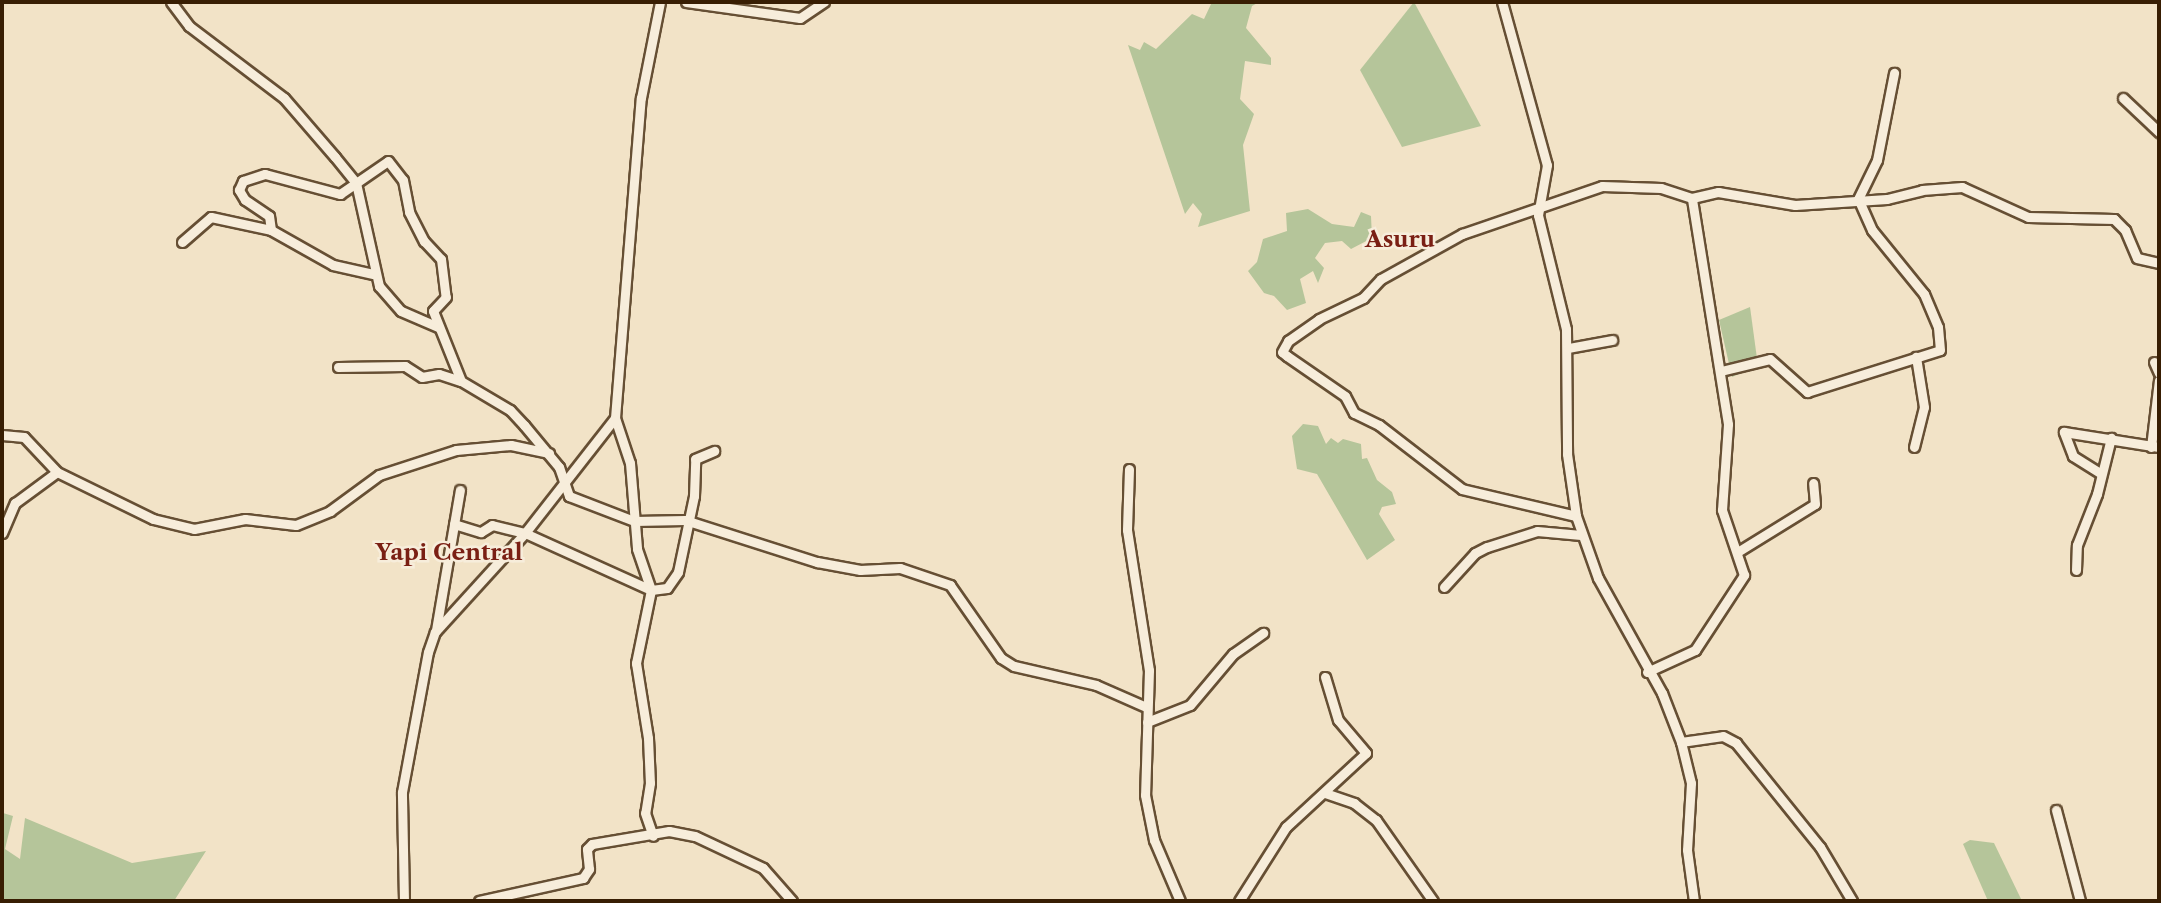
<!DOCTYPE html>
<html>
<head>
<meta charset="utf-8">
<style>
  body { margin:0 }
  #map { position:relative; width:2161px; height:903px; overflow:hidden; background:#f2e3c7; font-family:"Libre Caslon Text",serif }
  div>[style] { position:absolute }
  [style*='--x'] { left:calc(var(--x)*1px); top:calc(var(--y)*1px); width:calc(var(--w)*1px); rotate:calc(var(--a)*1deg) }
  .green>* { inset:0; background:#b5c59a }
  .roads { filter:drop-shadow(2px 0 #664f34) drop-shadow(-2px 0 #664f34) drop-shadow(0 2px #664f34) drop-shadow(0 -2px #664f34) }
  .minor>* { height:9px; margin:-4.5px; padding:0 4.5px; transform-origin:4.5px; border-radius:4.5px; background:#f7eddb }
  span { translate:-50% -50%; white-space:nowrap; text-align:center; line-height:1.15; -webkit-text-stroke:5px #f7eddb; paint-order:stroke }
  .quarter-label { font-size:23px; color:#7a1f14; font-weight:700 }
  .frame { position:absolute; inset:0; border:4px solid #381e03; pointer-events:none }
</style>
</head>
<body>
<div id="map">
  <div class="green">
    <i style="clip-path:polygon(1212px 2px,1259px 2px,1252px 6px,1246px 28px,1271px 58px,1271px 65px,1245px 61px,1240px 99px,1254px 114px,1243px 145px,1250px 211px,1198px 227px,1202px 214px,1193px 203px,1185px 214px,1128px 45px,1140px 50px,1144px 42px,1156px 49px,1192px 14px,1204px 19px)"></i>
    <i style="clip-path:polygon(1414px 2px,1481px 126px,1402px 147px,1360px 70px)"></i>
    <i style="clip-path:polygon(1308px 209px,1332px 224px,1354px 227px,1361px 212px,1371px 216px,1372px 238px,1351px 249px,1342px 241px,1325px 243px,1315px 258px,1324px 268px,1318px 283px,1313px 271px,1300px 279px,1306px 303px,1287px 310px,1274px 296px,1264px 293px,1248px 271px,1257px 262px,1263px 239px,1287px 231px,1286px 213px)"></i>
    <i style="clip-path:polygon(1750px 307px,1758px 366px,1732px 377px,1719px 320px)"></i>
    <i style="clip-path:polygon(1303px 424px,1318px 426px,1326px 444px,1331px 438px,1338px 443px,1343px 439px,1361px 444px,1362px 459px,1367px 458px,1377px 480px,1392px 492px,1396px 504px,1382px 507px,1379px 514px,1395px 540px,1367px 560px,1317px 474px,1297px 469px,1292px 436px)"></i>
    <i style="clip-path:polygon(3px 813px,13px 816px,5px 849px,20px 859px,25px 818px,132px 863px,206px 851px,174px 901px,2px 901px)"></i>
    <i style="clip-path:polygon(1970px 840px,1994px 843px,2022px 901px,1988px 901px,1963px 844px)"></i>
  </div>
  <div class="roads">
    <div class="minor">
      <i style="--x:171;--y:2;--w:30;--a:53"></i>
      <i style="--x:189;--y:26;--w:119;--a:37.2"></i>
      <i style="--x:284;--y:98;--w:78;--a:49.2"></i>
      <i style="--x:335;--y:157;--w:33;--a:51"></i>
      <i style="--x:356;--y:183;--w:106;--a:77.4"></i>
      <i style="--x:379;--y:286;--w:33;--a:49"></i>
      <i style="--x:401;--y:311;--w:40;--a:23.4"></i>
      <i style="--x:686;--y:2;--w:115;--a:8"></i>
      <i style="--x:800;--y:18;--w:29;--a:-34"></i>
      <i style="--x:1502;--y:2;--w:169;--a:74.6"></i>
      <i style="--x:1547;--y:165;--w:51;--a:100.2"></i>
      <i style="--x:1538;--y:215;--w:117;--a:76.2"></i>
      <i style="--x:1566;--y:329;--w:125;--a:89.5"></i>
      <i style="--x:1567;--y:454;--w:63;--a:81.7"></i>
      <i style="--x:1576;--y:516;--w:66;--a:70.5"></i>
      <i style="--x:1598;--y:578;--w:132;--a:60.9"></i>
      <i style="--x:1662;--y:693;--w:53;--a:68.8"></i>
      <i style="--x:1681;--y:742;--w:42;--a:76.3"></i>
      <i style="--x:1691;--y:783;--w:67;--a:93.4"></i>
      <i style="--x:1687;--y:850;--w:51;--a:82.2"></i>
      <i style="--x:2123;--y:98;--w:50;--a:43.4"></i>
      <i style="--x:271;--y:230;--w:14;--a:-98"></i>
      <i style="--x:269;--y:216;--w:29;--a:-146"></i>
      <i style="--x:245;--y:200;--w:12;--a:-121"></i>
      <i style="--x:239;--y:190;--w:10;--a:-66"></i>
      <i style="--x:243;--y:181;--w:23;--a:-18"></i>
      <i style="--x:265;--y:174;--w:78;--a:14.9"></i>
      <i style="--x:340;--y:194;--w:58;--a:-34.5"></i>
      <i style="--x:388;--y:161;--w:24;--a:52"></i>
      <i style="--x:403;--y:180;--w:33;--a:79"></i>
      <i style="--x:409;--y:212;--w:33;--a:63"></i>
      <i style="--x:424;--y:241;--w:25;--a:47"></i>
      <i style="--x:441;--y:259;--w:38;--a:83"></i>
      <i style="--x:446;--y:297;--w:19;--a:133"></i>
      <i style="--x:433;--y:311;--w:75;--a:68.2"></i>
      <i style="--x:182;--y:242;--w:38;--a:-41"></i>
      <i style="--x:211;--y:217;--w:61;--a:12.2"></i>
      <i style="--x:271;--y:230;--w:71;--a:29.4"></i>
      <i style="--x:333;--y:265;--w:41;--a:12.7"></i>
      <i style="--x:1568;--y:348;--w:45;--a:-10.3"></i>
      <i style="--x:2154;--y:362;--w:12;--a:66"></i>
      <i style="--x:338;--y:367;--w:67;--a:-0.9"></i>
      <i style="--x:405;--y:366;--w:20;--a:33"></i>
      <i style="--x:422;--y:377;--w:17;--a:-10"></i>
      <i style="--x:439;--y:374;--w:23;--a:18"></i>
      <i style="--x:461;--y:381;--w:57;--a:30.6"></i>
      <i style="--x:510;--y:410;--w:21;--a:47"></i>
      <i style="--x:524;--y:425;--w:55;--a:50.2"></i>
      <i style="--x:559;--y:467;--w:31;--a:71"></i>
      <i style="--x:569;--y:496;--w:70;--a:21"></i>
      <i style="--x:634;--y:521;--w:51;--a:-1.1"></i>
      <i style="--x:685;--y:520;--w:139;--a:17.7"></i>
      <i style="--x:817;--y:562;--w:44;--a:10.5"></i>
      <i style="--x:860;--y:570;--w:40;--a:-2.9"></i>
      <i style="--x:900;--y:568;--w:53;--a:18.8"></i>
      <i style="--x:950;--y:585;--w:89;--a:55.1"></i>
      <i style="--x:1001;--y:658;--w:15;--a:32"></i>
      <i style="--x:1014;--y:666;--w:84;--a:13"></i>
      <i style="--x:1096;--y:685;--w:55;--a:23.7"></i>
      <i style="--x:1721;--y:371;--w:50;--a:-13.8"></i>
      <i style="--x:1770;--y:359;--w:50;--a:41.7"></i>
      <i style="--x:1807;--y:392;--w:139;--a:-17.5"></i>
      <i style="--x:1940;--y:350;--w:23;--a:-95"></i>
      <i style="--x:1938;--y:327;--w:36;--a:-113"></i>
      <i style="--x:1924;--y:294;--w:82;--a:-129.1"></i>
      <i style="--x:1872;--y:230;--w:34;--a:-114"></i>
      <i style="--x:1858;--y:199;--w:43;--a:-64"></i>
      <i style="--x:1877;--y:160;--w:89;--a:-78.9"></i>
      <i style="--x:615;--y:418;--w:47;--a:71.6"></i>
      <i style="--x:630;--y:463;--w:86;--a:85.3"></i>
      <i style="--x:637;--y:549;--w:43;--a:71.1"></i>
      <i style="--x:651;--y:590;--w:16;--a:-7"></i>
      <i style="--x:667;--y:588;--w:19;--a:-55"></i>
      <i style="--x:678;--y:572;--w:78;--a:-78.1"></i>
      <i style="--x:694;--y:496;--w:37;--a:-88"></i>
      <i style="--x:695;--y:459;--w:21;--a:-23"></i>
      <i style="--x:2;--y:435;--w:22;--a:5"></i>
      <i style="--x:24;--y:437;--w:48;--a:46.7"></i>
      <i style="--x:57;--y:472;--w:107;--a:26.1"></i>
      <i style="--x:153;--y:519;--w:42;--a:13.7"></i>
      <i style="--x:194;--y:529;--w:52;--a:-11.1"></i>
      <i style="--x:245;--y:519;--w:51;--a:6.7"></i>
      <i style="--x:296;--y:525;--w:37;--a:-22"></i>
      <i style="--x:330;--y:511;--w:61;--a:-36.3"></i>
      <i style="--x:379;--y:475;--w:81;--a:-18"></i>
      <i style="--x:456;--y:450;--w:55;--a:-5.2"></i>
      <i style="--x:511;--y:445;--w:39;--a:12"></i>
      <i style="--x:1914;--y:447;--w:41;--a:-76"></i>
      <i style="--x:1924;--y:407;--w:51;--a:-99.1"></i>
      <i style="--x:2151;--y:447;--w:67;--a:-83.2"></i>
      <i style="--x:1129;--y:469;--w:61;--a:91.9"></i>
      <i style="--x:1127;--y:530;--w:142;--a:81.1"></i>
      <i style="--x:1149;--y:670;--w:125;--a:91.8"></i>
      <i style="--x:1145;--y:795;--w:46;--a:78.7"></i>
      <i style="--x:1154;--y:840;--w:66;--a:66.9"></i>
      <i style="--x:2100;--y:473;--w:32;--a:-148"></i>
      <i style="--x:2073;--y:456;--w:26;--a:-111"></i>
      <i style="--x:2064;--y:432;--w:96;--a:9"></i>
      <i style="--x:1576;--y:516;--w:117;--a:-166.7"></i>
      <i style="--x:1462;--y:489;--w:105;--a:-142.4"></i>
      <i style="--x:1379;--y:425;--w:28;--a:-154"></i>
      <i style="--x:1354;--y:413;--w:19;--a:-118"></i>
      <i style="--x:1345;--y:396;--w:70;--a:-145.4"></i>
      <i style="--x:1287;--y:356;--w:6;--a:-141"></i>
      <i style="--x:1282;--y:352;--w:13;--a:-61"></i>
      <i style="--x:1288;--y:341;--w:38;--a:-35"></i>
      <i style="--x:1319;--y:319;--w:49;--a:-25.5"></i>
      <i style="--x:1363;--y:298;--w:26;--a:-47"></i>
      <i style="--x:1381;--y:279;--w:93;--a:-29.1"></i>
      <i style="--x:1462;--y:234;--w:148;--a:-18.9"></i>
      <i style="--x:1602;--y:186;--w:59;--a:1.9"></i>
      <i style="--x:1661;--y:188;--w:33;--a:18"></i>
      <i style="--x:1692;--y:198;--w:27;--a:-13"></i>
      <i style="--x:1718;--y:192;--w:78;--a:9.6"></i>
      <i style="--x:1795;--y:205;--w:92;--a:-3.7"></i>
      <i style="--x:1887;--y:199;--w:36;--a:-14"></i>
      <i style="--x:1922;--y:190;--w:40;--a:-4.3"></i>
      <i style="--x:1962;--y:187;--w:72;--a:24.4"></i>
      <i style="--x:2028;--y:217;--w:86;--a:1.3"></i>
      <i style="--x:2114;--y:219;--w:16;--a:45"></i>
      <i style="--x:2125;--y:230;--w:30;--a:67"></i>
      <i style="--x:2137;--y:258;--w:23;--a:13"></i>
      <i style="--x:454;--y:524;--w:28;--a:17"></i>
      <i style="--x:481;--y:532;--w:13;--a:-32"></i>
      <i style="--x:492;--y:525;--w:34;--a:14"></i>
      <i style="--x:525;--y:533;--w:138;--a:24.3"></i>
      <i style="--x:651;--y:590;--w:75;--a:101.6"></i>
      <i style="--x:636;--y:663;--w:76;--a:80.9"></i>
      <i style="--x:648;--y:738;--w:45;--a:87.5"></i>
      <i style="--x:650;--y:783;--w:30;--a:99"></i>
      <i style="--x:645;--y:813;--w:24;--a:71"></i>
      <i style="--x:2;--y:533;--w:33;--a:-67"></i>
      <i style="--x:15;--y:503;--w:52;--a:-36.4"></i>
      <i style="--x:1739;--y:551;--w:89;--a:-31.7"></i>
      <i style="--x:1815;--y:504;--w:21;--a:-95"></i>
      <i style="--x:2076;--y:570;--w:25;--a:-88"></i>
      <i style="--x:2077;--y:545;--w:55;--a:-68.6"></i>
      <i style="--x:2097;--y:494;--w:58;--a:-76"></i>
      <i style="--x:1444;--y:587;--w:46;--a:-47.6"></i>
      <i style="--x:1475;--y:553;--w:13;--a:-27"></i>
      <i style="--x:1487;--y:547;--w:52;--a:-17.7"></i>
      <i style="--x:1537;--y:531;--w:44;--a:5.2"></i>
      <i style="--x:436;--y:630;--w:142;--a:-80.3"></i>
      <i style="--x:1647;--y:672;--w:53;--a:-24.6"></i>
      <i style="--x:1695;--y:650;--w:90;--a:-56.8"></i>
      <i style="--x:1744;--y:575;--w:69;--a:-108.7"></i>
      <i style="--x:1722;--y:510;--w:86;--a:-86"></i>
      <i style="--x:1728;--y:424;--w:229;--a:-99.1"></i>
      <i style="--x:1147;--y:722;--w:46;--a:-21.6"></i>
      <i style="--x:1190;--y:705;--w:67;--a:-49.9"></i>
      <i style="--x:1233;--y:654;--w:37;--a:-35"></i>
      <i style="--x:1681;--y:742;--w:42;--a:-8.1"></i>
      <i style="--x:1723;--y:736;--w:15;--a:28"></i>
      <i style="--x:1736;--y:743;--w:134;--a:51.1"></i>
      <i style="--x:1820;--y:847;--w:63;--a:59.3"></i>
      <i style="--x:1325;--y:793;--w:31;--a:19"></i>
      <i style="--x:1354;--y:803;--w:28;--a:38"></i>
      <i style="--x:1376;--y:820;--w:99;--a:54.9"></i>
      <i style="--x:2056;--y:810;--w:94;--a:75.2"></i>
      <i style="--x:404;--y:901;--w:109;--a:-91.1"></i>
      <i style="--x:402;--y:792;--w:142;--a:-79.5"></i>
      <i style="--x:428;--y:652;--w:21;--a:-71"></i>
      <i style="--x:435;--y:632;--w:134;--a:-47.7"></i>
      <i style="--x:525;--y:533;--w:146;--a:-52"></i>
      <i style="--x:615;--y:418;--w:321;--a:-85.4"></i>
      <i style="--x:641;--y:98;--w:98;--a:-78.8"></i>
      <i style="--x:479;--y:901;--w:107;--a:-12.5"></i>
      <i style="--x:583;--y:878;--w:11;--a:-56"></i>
      <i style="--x:589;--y:869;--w:20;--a:-96"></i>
      <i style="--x:587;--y:849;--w:7;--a:-45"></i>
      <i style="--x:592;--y:844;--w:78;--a:-9.6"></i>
      <i style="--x:669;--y:831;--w:26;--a:11"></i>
      <i style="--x:695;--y:836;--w:75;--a:25.2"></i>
      <i style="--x:763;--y:868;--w:44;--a:48.7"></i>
      <i style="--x:1239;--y:901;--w:88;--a:-57.6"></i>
      <i style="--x:1286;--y:827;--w:109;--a:-42.8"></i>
      <i style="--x:1366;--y:753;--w:43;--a:-130.3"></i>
      <i style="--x:1338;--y:720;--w:45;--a:-106.8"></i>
    </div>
  </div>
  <div class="quarter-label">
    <span style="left:1400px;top:239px">Asuru</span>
    <span style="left:449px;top:552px">Yapi Central</span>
  </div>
  <div class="frame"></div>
</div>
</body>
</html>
